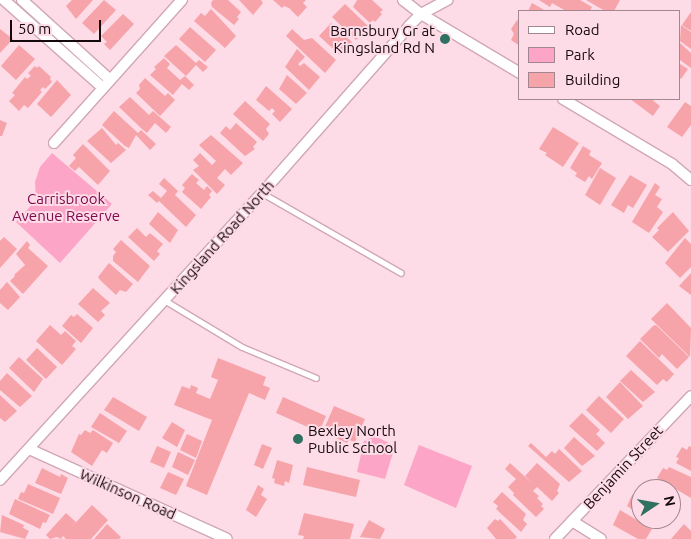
<!DOCTYPE html>
<html>
<head>
<meta charset="utf-8">
<style>
  body { margin:0 }
  #map { position:relative; width:691px; height:539px; overflow:hidden; background:#fddbe7; font-family:Ubuntu,sans-serif }
  div>[style] { position:absolute }
  [style*='--x'] { left:calc(var(--x)*1px); top:calc(var(--y)*1px); width:calc(var(--w)*1px); rotate:calc(var(--a)*1deg) }
  .green>* { inset:0; background:#fca5c7 }
  .building>* { inset:0; background:#f6a4aa }
  .roads { filter:drop-shadow(1px 0 #d0a7b6) drop-shadow(-1px 0 #d0a7b6) drop-shadow(0 1px #d0a7b6) drop-shadow(0 -1px #d0a7b6) }
  .lane>* { height:5px; margin:-2.5px; padding:0 2.5px; transform-origin:2.5px; border-radius:2.5px; background:#fff }
  .street>* { height:10px; margin:-5px; padding:0 5px; transform-origin:5px; border-radius:5px; background:#fff }
  .dots>* { width:14px; height:14px; translate:-50% -50%; box-sizing:border-box; border:2px solid #fddbe7; border-radius:50% }
  span { translate:-50% -50%; white-space:nowrap; text-align:center; line-height:1.15; -webkit-text-stroke:4px #fddbe7; paint-order:stroke }
  .poi-label { font-size:15px; color:#16090e }
  .right { translate:-100% -50%; text-align:right }
  .left { translate:0 -50%; text-align:left }
  .park-label { font-size:15px; color:#800b4c }
  .street-label { font-size:15px; color:#16090e }
  .legend { position:absolute; left:518px; top:10px; width:162px; height:90px; box-sizing:border-box; background:#fddbe7; border:1px solid #a18790; margin:0; padding:6px 9px; list-style:none; font-size:15px; color:#16090e }
  .legend li { display:flex; align-items:center; gap:10px; height:25px }
  .legend b { width:25px; border:1px solid #a18790 }
  .north { position:absolute; left:631px; top:479px; width:50px; height:50px; box-sizing:border-box; background:#fddbe7; border:1px solid #a18790; border-radius:50%; rotate:78deg; font-size:14px; font-weight:700; line-height:20px; text-align:center; color:#16090e }
  .north::after { content:''; display:block; margin:auto; width:18px; height:22px; background:#2f7060; clip-path:polygon(50% 0,100% 100%,50% 72%,0 100%) }
  .scale { position:absolute; left:10px; top:20px; width:91px; height:22px; box-sizing:border-box; border:2px solid #16090e; border-top:0; padding-left:6px; font-size:15px; line-height:18px; white-space:nowrap; color:#16090e; -webkit-text-stroke:4px #fddbe7; paint-order:stroke }
</style>
</head>
<body>
<div id="map">
  <div class="green">
    <i style="clip-path:polygon(52px 153px,112px 204px,60px 263px,16px 222px,36px 200px,35px 182px,40px 167px)"></i>
    <i style="clip-path:polygon(375px 436px,395px 446px,385px 479px,357px 472px,364px 441px)"></i>
    <i style="clip-path:polygon(419px 445px,472px 466px,456px 508px,404px 485px)"></i>
  </div>
  <div class="building">
    <i style="clip-path:polygon(72px 0,93px 0,76px 19px,66px 6px)"></i>
    <i style="clip-path:polygon(104px 0,116px 10px,94px 34px,82px 23px)"></i>
    <i style="clip-path:polygon(213px 0,228px 0,241px 12px,237px 17px,239px 19px,234px 25px,212px 7px,211px 3px)"></i>
    <i style="clip-path:polygon(239px 0,261px 0,263px 3px,253px 15px)"></i>
    <i style="clip-path:polygon(273px 0,306px 0,303px 3px,307px 7px,298px 17px,289px 8px,284px 6px,282px 8px)"></i>
    <i style="clip-path:polygon(357px 0,372px 0,383px 10px,380px 12px,382px 14px,375px 22px,373px 20px,370px 23px,353px 7px)"></i>
    <i style="clip-path:polygon(539px 0,580px 0,592px 7px,590px 11px,566px 11px,552px 3px,550px 7px)"></i>
    <i style="clip-path:polygon(586px 0,620px 0,614px 11px,605px 11px)"></i>
    <i style="clip-path:polygon(532px 3px,546px 11px,528px 11px)"></i>
    <i style="clip-path:polygon(345px 4px,369px 27px,356px 40px,332px 17px)"></i>
    <i style="clip-path:polygon(211px 9px,236px 36px,225px 48px,194px 21px,201px 13px,205px 16px)"></i>
    <i style="clip-path:polygon(691px 12px,691px 31px,682px 25px)"></i>
    <i style="clip-path:polygon(123px 14px,134px 24px,110px 50px,104px 44px,107px 42px,101px 36px)"></i>
    <i style="clip-path:polygon(517px 20px,520px 22px,520px 46px,511px 40px,514px 34px,511px 29px)"></i>
    <i style="clip-path:polygon(331px 23px,352px 42px,340px 55px,319px 36px)"></i>
    <i style="clip-path:polygon(681px 25px,691px 32px,691px 49px,680px 41px)"></i>
    <i style="clip-path:polygon(190px 27px,216px 50px,205px 62px,179px 39px)"></i>
    <i style="clip-path:polygon(0 29px,13px 39px,0 53px)"></i>
    <i style="clip-path:polygon(292px 29px,304px 40px,312px 38px,336px 60px,325px 73px,286px 36px)"></i>
    <i style="clip-path:polygon(680px 43px,691px 53px,691px 68px,680px 60px)"></i>
    <i style="clip-path:polygon(19px 45px,35px 59px,16px 80px,1px 66px)"></i>
    <i style="clip-path:polygon(176px 45px,196px 63px,199px 60px,208px 67px,203px 72px,196px 65px,186px 76px,164px 56px)"></i>
    <i style="clip-path:polygon(297px 49px,305px 57px,298px 64px,300px 66px,304px 63px,320px 77px,309px 90px,285px 67px)"></i>
    <i style="clip-path:polygon(164px 58px,170px 64px,167px 68px,180px 80px,185px 76px,194px 85px,189px 90px,182px 84px,173px 95px,150px 75px,156px 69px,154px 67px)"></i>
    <i style="clip-path:polygon(680px 64px,688px 69px,681px 79px,680px 78px)"></i>
    <i style="clip-path:polygon(35px 66px,37px 68px,39px 66px,51px 77px,50px 79px,52px 82px,45px 89px,43px 87px,40px 90px,42px 92px,28px 108px,24px 105px,19px 111px,9px 101px,15px 95px,12px 93px,25px 77px,27px 79px,31px 76px,28px 73px)"></i>
    <i style="clip-path:polygon(287px 75px,307px 93px,296px 104px,279px 89px)"></i>
    <i style="clip-path:polygon(145px 78px,165px 96px,168px 93px,175px 100px,160px 116px,136px 93px,140px 89px,139px 85px)"></i>
    <i style="clip-path:polygon(57px 80px,71px 95px,51px 117px,37px 104px)"></i>
    <i style="clip-path:polygon(266px 86px,292px 109px,280px 122px,272px 114px,275px 111px,272px 108px,269px 111px,256px 100px)"></i>
    <i style="clip-path:polygon(130px 97px,149px 115px,153px 111px,171px 127px,166px 133px,155px 123px,147px 133px,142px 129px,119px 107px)"></i>
    <i style="clip-path:polygon(630px 99px,651px 99px,660px 106px,653px 116px)"></i>
    <i style="clip-path:polygon(245px 101px,270px 124px,266px 129px,269px 134px,263px 141px,233px 114px)"></i>
    <i style="clip-path:polygon(685px 102px,691px 106px,691px 125px,682px 137px,667px 127px)"></i>
    <i style="clip-path:polygon(114px 111px,138px 133px,141px 130px,156px 144px,150px 150px,136px 135px,129px 148px,125px 146px,102px 125px)"></i>
    <i style="clip-path:polygon(0 120px,7px 123px,2px 136px,0 136px)"></i>
    <i style="clip-path:polygon(236px 123px,257px 142px,253px 147px,255px 149px,245px 156px,220px 133px,226px 126px,230px 130px)"></i>
    <i style="clip-path:polygon(553px 127px,579px 143px,563px 167px,545px 155px,547px 153px,539px 149px)"></i>
    <i style="clip-path:polygon(102px 128px,116px 145px,118px 143px,126px 150px,111px 163px,87px 141px)"></i>
    <i style="clip-path:polygon(211px 135px,243px 163px,231px 175px,225px 169px,217px 178px,225px 185px,217px 194px,193px 170px,199px 166px,193px 160px,200px 153px,212px 165px,216px 161px,199px 145px)"></i>
    <i style="clip-path:polygon(83px 144px,110px 171px,98px 185px,79px 167px,75px 171px,69px 166px,76px 158px,73px 155px)"></i>
    <i style="clip-path:polygon(583px 146px,591px 151px,589px 155px,602px 163px,592px 179px,589px 176px,585px 182px,575px 176px,577px 173px,570px 168px)"></i>
    <i style="clip-path:polygon(600px 168px,616px 178px,600px 205px,585px 195px)"></i>
    <i style="clip-path:polygon(192px 174px,199px 180px,196px 183px,204px 190px,207px 186px,212px 191px,209px 195px,211px 197px,201px 209px,182px 192px,185px 188px,182px 185px)"></i>
    <i style="clip-path:polygon(630px 175px,647px 185px,633px 208px,628px 205px,624px 213px,611px 205px)"></i>
    <i style="clip-path:polygon(164px 178px,178px 191px,175px 195px,196px 215px,186px 227px,159px 201px,157px 203px,148px 195px,153px 191px,161px 198px,167px 191px,159px 184px)"></i>
    <i style="clip-path:polygon(655px 183px,660px 187px,655px 195px,662px 199px,657px 207px,663px 212px,649px 233px,632px 222px)"></i>
    <i style="clip-path:polygon(158px 212px,178px 230px,170px 243px,149px 224px)"></i>
    <i style="clip-path:polygon(673px 212px,689px 231px,668px 252px,652px 237px,659px 230px,657px 228px)"></i>
    <i style="clip-path:polygon(137px 228px,146px 237px,150px 233px,163px 244px,157px 251px,160px 254px,154px 261px,128px 237px)"></i>
    <i style="clip-path:polygon(4px 237px,17px 249px,0 268px,0 241px)"></i>
    <i style="clip-path:polygon(685px 238px,691px 244px,691px 267px,680px 278px,665px 263px)"></i>
    <i style="clip-path:polygon(121px 240px,150px 266px,138px 282px,113px 261px,113px 256px,116px 252px,113px 249px)"></i>
    <i style="clip-path:polygon(27px 241px,30px 245px,28px 248px,48px 266px,23px 294px,10px 281px,15px 276px,14px 275px,25px 265px,16px 254px)"></i>
    <i style="clip-path:polygon(109px 263px,133px 284px,126px 292px,120px 290px,116px 295px,100px 280px,98px 277px)"></i>
    <i style="clip-path:polygon(691px 273px,691px 295px,679px 286px)"></i>
    <i style="clip-path:polygon(7px 282px,20px 297px,8px 310px,0 303px,0 290px)"></i>
    <i style="clip-path:polygon(93px 288px,110px 303px,101px 311px,105px 315px,98px 322px,78px 304px)"></i>
    <i style="clip-path:polygon(667px 303px,691px 328px,690px 357px,651px 319px)"></i>
    <i style="clip-path:polygon(77px 314px,93px 328px,81px 343px,62px 326px,71px 315px,74px 317px)"></i>
    <i style="clip-path:polygon(50px 325px,61px 335px,65px 331px,76px 341px,72px 346px,76px 349px,62px 365px,36px 341px)"></i>
    <i style="clip-path:polygon(656px 325px,689px 357px,677px 369px,662px 354px,659px 358px,640px 339px,653px 326px)"></i>
    <i style="clip-path:polygon(640px 341px,674px 374px,667px 382px,663px 379px,657px 385px,626px 356px)"></i>
    <i style="clip-path:polygon(37px 348px,57px 367px,46px 379px,26px 360px)"></i>
    <i style="clip-path:polygon(19px 357px,43px 379px,34px 392px,9px 368px)"></i>
    <i style="clip-path:polygon(218px 358px,266px 377px,263px 385px,270px 388px,265px 400px,249px 393px,207px 495px,186px 486px,212px 420px,174px 405px,182px 386px,190px 389px,191px 385px,198px 388px,196px 393px,210px 399px,218px 380px,211px 377px)"></i>
    <i style="clip-path:polygon(631px 370px,655px 392px,643px 402px,620px 381px)"></i>
    <i style="clip-path:polygon(7px 373px,32px 396px,20px 407px,0 390px,0 381px)"></i>
    <i style="clip-path:polygon(620px 382px,643px 406px,628px 419px,606px 397px)"></i>
    <i style="clip-path:polygon(0 395px,17px 411px,5px 422px,0 418px)"></i>
    <i style="clip-path:polygon(599px 396px,624px 419px,611px 433px,586px 410px)"></i>
    <i style="clip-path:polygon(113px 397px,147px 417px,139px 431px,104px 410px)"></i>
    <i style="clip-path:polygon(283px 397px,326px 416px,319px 432px,276px 413px)"></i>
    <i style="clip-path:polygon(334px 406px,365px 419px,355px 442px,349px 440px,347px 443px,329px 435px,330px 432px,324px 429px)"></i>
    <i style="clip-path:polygon(100px 413px,127px 431px,119px 443px,91px 427px)"></i>
    <i style="clip-path:polygon(582px 413px,600px 430px,596px 434px,605px 443px,597px 451px,569px 426px)"></i>
    <i style="clip-path:polygon(172px 422px,185px 430px,177px 447px,162px 438px)"></i>
    <i style="clip-path:polygon(85px 430px,90px 433px,93px 430px,113px 443px,107px 453px,102px 450px,92px 466px,71px 452px,79px 434px,81px 435px)"></i>
    <i style="clip-path:polygon(187px 434px,202px 441px,196px 458px,180px 450px)"></i>
    <i style="clip-path:polygon(574px 437px,595px 456px,582px 466px,564px 448px)"></i>
    <i style="clip-path:polygon(531px 443px,546px 457px,552px 451px,555px 454px,559px 449px,582px 471px,569px 482px,528px 446px)"></i>
    <i style="clip-path:polygon(262px 444px,272px 448px,263px 469px,254px 465px)"></i>
    <i style="clip-path:polygon(157px 446px,171px 452px,164px 468px,150px 462px)"></i>
    <i style="clip-path:polygon(689px 446px,691px 447px,691px 471px,676px 463px,679px 458px,676px 457px,682px 447px,687px 450px)"></i>
    <i style="clip-path:polygon(178px 452px,195px 460px,188px 475px,172px 467px)"></i>
    <i style="clip-path:polygon(277px 460px,293px 465px,289px 483px,285px 481px,284px 486px,274px 483px,275px 479px,272px 478px)"></i>
    <i style="clip-path:polygon(510px 463px,533px 484px,525px 476px,537px 463px,560px 484px,557px 491px,559px 493px,552px 501px,537px 487px,533px 491px,539px 496px,537px 498px,543px 504px,541px 506px,544px 509px,536px 517px,513px 495px,514px 493px,508px 487px,516px 479px,505px 469px)"></i>
    <i style="clip-path:polygon(307px 467px,360px 480px,356px 497px,303px 485px)"></i>
    <i style="clip-path:polygon(669px 467px,691px 477px,691px 498px,657px 478px,663px 468px,667px 470px)"></i>
    <i style="clip-path:polygon(42px 468px,60px 477px,61px 474px,68px 478px,61px 494px,35px 483px)"></i>
    <i style="clip-path:polygon(168px 472px,184px 479px,176px 495px,160px 488px)"></i>
    <i style="clip-path:polygon(658px 479px,664px 483px,662px 486px,668px 489px,649px 489px)"></i>
    <i style="clip-path:polygon(28px 484px,60px 498px,53px 514px,18px 499px,21px 492px,24px 493px)"></i>
    <i style="clip-path:polygon(258px 485px,264px 489px,261px 495px,267px 499px,256px 517px,246px 510px)"></i>
    <i style="clip-path:polygon(502px 492px,526px 514px,523px 520px,527px 524px,521px 532px,496px 509px,498px 506px,493px 502px)"></i>
    <i style="clip-path:polygon(637px 494px,641px 496px,641px 515px,627px 506px,632px 495px)"></i>
    <i style="clip-path:polygon(15px 499px,50px 515px,46px 523px,43px 522px,40px 529px,9px 514px)"></i>
    <i style="clip-path:polygon(92px 505px,108px 520px,91px 539px,66px 539px,63px 536px,61px 539px,57px 537px,50px 539px,46px 535px,66px 513px,76px 522px,68px 531px)"></i>
    <i style="clip-path:polygon(620px 510px,652px 529px,646px 539px,638px 539px,613px 525px)"></i>
    <i style="clip-path:polygon(304px 513px,354px 524px,350px 539px,303px 539px,304px 536px,298px 535px)"></i>
    <i style="clip-path:polygon(2px 515px,24px 525px,23px 528px,29px 531px,25px 539px,0 532px)"></i>
    <i style="clip-path:polygon(495px 519px,498px 521px,500px 519px,517px 537px,515px 539px,496px 539px,487px 528px)"></i>
    <i style="clip-path:polygon(369px 520px,385px 529px,380px 539px,360px 537px)"></i>
    <i style="clip-path:polygon(107px 524px,121px 537px,119px 539px,94px 539px)"></i>
    <i style="clip-path:polygon(684px 524px,691px 531px,691px 539px,671px 539px)"></i>
  </div>
  <div class="roads">
    <div class="lane">
      <i style="--x:262;--y:193;--w:160;--a:29.9"></i>
      <i style="--x:164;--y:300;--w:91;--a:31.1"></i>
      <i style="--x:242;--y:347;--w:80;--a:22.7"></i>
    </div>
    <div class="street">
      <i style="--x:4;--y:0;--w:131;--a:41.6"></i>
      <i style="--x:22;--y:0;--w:118;--a:42.2"></i>
      <i style="--x:403;--y:0;--w:23;--a:38"></i>
      <i style="--x:421;--y:14;--w:115;--a:30.8"></i>
      <i style="--x:563;--y:99;--w:127;--a:30.8"></i>
      <i style="--x:672;--y:164;--w:25;--a:40"></i>
      <i style="--x:54;--y:143;--w:192;--a:-48.2"></i>
      <i style="--x:29;--y:449;--w:217;--a:24.4"></i>
      <i style="--x:0;--y:480;--w:389;--a:-47.6"></i>
      <i style="--x:262;--y:193;--w:222;--a:-48.6"></i>
      <i style="--x:409;--y:26;--w:17;--a:-45"></i>
      <i style="--x:421;--y:14;--w:30;--a:-28"></i>
      <i style="--x:572;--y:521;--w:34;--a:32"></i>
      <i style="--x:555;--y:539;--w:197;--a:-46.4"></i>
    </div>
  </div>
  <div class="dots">
    <i style="left:445px;top:39px;background:#2f7060"></i>
    <i style="left:298px;top:439px;background:#2f7060"></i>
  </div>
  <div class="poi-label">
    <span class="right" style="left:435px;top:39px">Barnsbury Gr at<br>Kingsland Rd N</span>
    <span class="left" style="left:308px;top:439px">Bexley North<br>Public School</span>
  </div>
  <div class="park-label">
    <span style="left:66px;top:207px">Carrisbrook<br>Avenue Reserve</span>
  </div>
  <div class="street-label">
    <span style="left:222px;top:237px;rotate:-48deg">Kingsland Road North</span>
    <span style="left:623px;top:467px;rotate:-47deg">Benjamin Street</span>
    <span style="left:128px;top:494px;rotate:24deg">Wilkinson Road</span>
  </div>
  <ul class="legend">
  <li><b style="height:6px;background:#fff"></b>Road</li>
  <li><b style="height:14px;background:#fca5c7"></b>Park</li>
  <li><b style="height:14px;background:#f6a4aa"></b>Building</li>
  </ul>
  <div class="north">N</div>
  <div class="scale">50 m</div>
</div>
</body>
</html>
